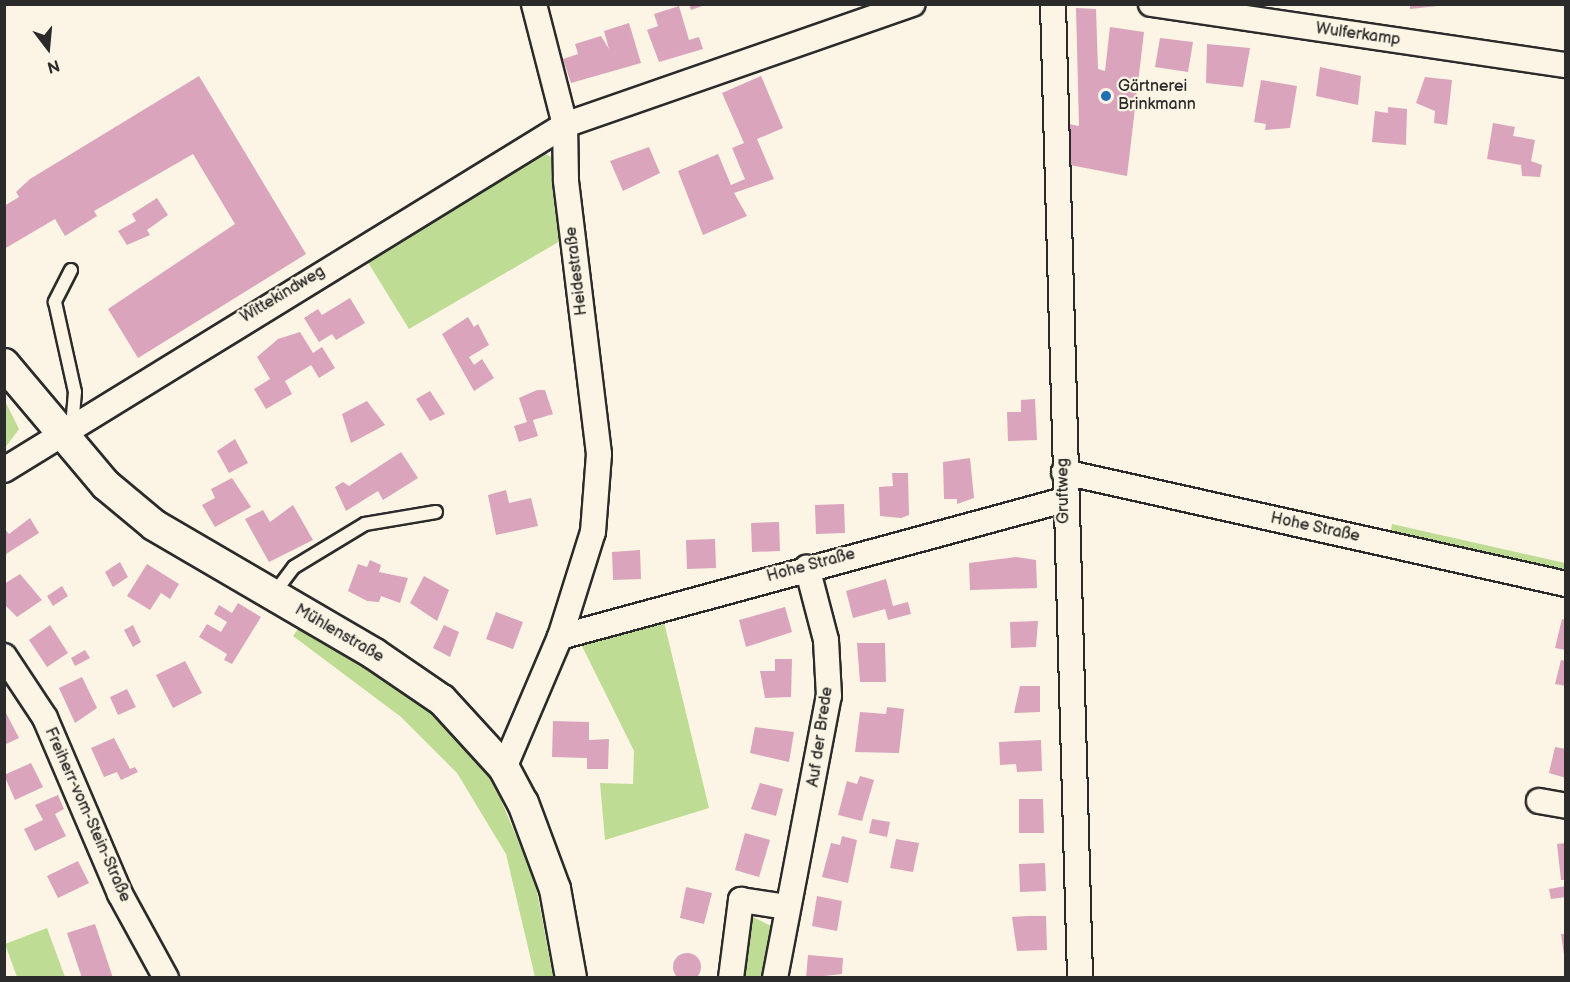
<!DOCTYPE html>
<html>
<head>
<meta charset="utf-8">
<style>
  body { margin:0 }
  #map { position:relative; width:1570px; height:982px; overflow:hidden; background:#fcf5e5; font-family:"Balsamiq Sans",sans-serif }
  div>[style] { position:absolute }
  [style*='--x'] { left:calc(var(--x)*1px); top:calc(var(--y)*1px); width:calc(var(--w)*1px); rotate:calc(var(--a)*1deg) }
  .green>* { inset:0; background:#bedc94 }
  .building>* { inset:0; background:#d9a4bc }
  .round { border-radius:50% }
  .roads { filter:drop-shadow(2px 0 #2b2b2b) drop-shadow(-2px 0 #2b2b2b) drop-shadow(0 2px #2b2b2b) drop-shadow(0 -2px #2b2b2b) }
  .service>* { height:12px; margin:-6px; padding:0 6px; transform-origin:6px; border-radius:6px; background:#fcf5e5 }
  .minor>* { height:24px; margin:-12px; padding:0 12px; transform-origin:12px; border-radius:12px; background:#fcf5e5 }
  .tertiary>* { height:30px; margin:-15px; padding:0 15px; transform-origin:15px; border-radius:15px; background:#fcf5e5 }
  .dots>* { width:16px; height:16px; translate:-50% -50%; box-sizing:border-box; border:3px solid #fcf5e5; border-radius:50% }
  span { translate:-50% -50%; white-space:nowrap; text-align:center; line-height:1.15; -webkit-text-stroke:4.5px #fcf5e5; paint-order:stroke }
  .street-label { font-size:16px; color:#2b2b2b }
  .poi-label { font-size:16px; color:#2b2b2b }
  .left { translate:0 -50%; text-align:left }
  .frame { position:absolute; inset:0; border:6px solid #2b2b2b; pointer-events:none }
  .north { position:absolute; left:18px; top:18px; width:60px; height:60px; -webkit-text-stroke:4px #fcf5e5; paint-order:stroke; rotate:164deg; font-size:16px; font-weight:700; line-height:24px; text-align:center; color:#2b2b2b }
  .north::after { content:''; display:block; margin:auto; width:21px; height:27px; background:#2b2b2b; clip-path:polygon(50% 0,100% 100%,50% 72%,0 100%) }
</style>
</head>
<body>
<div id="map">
  <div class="green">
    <i style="clip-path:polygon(538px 150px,555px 159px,562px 240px,409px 329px,364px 256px)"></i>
    <i style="clip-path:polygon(4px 399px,19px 429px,5px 448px,4px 448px)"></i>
    <i style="clip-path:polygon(1392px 524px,1565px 563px,1565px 579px,1390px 537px)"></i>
    <i style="clip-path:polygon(663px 618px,709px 808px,605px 840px,600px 783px,633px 784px,634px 751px,580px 642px)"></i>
    <i style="clip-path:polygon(300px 626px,425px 707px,493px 781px,535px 881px,553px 977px,535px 977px,506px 854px,457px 773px,401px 717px,293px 636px)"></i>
    <i style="clip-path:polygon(749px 915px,773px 927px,764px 977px,740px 978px)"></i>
    <i style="clip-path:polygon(47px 928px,65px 977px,17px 977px,5px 944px)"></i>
  </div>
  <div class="building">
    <i style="clip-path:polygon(689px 4px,705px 4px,705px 5px,691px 10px)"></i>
    <i style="clip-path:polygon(1410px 4px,1437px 4px,1437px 6px,1410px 9px)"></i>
    <i style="clip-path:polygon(679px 6px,689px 40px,699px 37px,703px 49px,659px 62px,647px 30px,658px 26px,654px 14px)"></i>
    <i style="clip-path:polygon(1076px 8px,1096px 9px,1098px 69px,1105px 71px,1110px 27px,1144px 32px,1127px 176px,1070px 165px,1069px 124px,1079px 126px)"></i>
    <i style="clip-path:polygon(629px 23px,641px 63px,571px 83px,563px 59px,578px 54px,575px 44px,601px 36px,609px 49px,604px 31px)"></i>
    <i style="clip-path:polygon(1160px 38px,1193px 42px,1188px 72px,1155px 67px)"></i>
    <i style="clip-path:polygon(1207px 44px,1250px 48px,1243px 87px,1206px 83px)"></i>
    <i style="clip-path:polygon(1320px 67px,1361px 76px,1358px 105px,1316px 96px)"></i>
    <i style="clip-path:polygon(199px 76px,306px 254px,138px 358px,108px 309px,235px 224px,193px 154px,94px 211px,97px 216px,65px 236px,55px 219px,4px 249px,4px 206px,19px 197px,16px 192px,30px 179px)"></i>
    <i style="clip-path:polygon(761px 76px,783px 128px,757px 139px,774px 179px,734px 193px,747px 216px,703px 235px,678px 171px,718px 154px,731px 185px,745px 179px,732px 148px,744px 143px,722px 93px)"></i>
    <i style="clip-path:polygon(1425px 77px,1452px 80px,1447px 125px,1434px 123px,1435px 111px,1416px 103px)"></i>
    <i style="clip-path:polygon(1261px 80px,1297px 86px,1290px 128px,1265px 130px,1266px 124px,1254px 122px)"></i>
    <i style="clip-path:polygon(1388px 107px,1407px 109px,1406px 145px,1372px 142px,1375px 111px,1388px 113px)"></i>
    <i style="clip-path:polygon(1493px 123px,1515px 127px,1513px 136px,1535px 140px,1531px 161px,1542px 165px,1540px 177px,1522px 176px,1521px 165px,1487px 159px)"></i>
    <i style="clip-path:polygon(649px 147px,660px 173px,623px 191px,610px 161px)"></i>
    <i style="clip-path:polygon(157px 198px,168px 215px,147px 230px,150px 235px,127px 245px,118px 231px,136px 221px,132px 214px)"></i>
    <i style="clip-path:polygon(350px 298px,365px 323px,336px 340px,332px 334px,319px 342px,304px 318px,318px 309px,322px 315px)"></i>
    <i style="clip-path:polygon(468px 317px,474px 327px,478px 324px,489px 345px,469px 357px,474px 365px,482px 359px,494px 378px,474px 391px,442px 334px)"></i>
    <i style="clip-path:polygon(300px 332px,313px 353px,322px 347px,335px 368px,319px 378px,311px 365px,285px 381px,292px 394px,266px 409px,254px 389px,270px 379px,257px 357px,278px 339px)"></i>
    <i style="clip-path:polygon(537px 390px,545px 390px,553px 414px,533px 420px,538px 436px,519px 442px,514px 426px,527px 422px,519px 398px)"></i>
    <i style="clip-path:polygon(430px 391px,445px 414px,430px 421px,416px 399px)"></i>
    <i style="clip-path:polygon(1035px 399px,1037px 440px,1008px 441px,1007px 412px,1021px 412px,1021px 400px)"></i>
    <i style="clip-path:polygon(367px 401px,385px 425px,351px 443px,342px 414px)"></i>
    <i style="clip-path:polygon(235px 439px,248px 463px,229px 473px,217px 451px)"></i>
    <i style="clip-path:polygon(401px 452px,418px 478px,383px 500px,378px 491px,346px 511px,335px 487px,343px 482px,349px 486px)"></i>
    <i style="clip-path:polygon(970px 458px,974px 498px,957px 504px,957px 499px,944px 499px,943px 462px)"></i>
    <i style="clip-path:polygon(892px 473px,908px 473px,909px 515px,901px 518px,880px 516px,879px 487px,893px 486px)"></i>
    <i style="clip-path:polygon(232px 478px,251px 507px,215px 527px,202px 505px,215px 498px,211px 489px)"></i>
    <i style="clip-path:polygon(506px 490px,509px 503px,531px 498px,538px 526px,496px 535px,488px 495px)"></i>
    <i style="clip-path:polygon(844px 504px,845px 533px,816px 534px,815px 505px)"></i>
    <i style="clip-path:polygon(293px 505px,313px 540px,269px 562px,245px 519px,263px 510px,270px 522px)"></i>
    <i style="clip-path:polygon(30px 518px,39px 533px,6px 554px,4px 528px,9px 534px)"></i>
    <i style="clip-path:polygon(779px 522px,780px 551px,752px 552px,751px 523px)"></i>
    <i style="clip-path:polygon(715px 539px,716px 568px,687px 569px,686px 540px)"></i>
    <i style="clip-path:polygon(640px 550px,641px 579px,613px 580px,612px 552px)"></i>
    <i style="clip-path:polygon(1016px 557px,1036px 560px,1037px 588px,970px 590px,969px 563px)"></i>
    <i style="clip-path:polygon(370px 560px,381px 565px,379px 572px,408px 578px,400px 603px,381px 596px,379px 602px,367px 601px,348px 591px,358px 564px,367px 567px)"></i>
    <i style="clip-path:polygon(120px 562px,128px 577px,113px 587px,105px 572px)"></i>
    <i style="clip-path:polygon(147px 564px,179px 584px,170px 599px,161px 593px,150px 610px,127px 596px)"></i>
    <i style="clip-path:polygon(20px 574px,42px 600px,17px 617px,4px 604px,4px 584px)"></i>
    <i style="clip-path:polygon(424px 576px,449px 590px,437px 621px,410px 603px)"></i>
    <i style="clip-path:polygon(886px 579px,893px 606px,908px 602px,911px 614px,888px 620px,885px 609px,853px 618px,846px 591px)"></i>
    <i style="clip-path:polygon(62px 586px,68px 596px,53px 606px,47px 596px)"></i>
    <i style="clip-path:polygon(238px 603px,261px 617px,232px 664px,224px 660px,227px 654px,199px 637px,207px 624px,221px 632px,227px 622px,214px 614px,219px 605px,232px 613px)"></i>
    <i style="clip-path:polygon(785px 607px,792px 632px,746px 647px,739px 620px)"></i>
    <i style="clip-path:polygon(496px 612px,523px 622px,513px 649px,486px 639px)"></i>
    <i style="clip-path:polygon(1562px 619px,1566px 620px,1566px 650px,1555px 648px)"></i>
    <i style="clip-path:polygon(1038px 621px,1036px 647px,1011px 648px,1010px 622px)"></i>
    <i style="clip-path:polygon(50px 625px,68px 653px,47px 667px,29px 640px)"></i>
    <i style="clip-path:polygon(133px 625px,141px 642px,133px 647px,124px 630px)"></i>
    <i style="clip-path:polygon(444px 625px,459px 632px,450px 657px,433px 648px)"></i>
    <i style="clip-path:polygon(857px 643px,885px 643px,886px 682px,860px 682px)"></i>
    <i style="clip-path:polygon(85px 650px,90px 658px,75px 666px,71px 658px)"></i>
    <i style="clip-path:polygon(775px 659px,792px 659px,791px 697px,765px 698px,760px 671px,775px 671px)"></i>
    <i style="clip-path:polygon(1561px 660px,1566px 661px,1566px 686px,1555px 684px)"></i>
    <i style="clip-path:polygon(185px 661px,202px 693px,173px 708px,156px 675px)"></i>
    <i style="clip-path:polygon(82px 677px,97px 708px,75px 723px,59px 688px)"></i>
    <i style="clip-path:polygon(1020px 686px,1040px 686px,1040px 712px,1014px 713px)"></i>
    <i style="clip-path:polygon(127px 689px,136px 707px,118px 715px,110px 697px)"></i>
    <i style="clip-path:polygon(887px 707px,904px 709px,899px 753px,855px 752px,860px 712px,886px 714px)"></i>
    <i style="clip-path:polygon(6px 713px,19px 738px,4px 745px,4px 714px)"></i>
    <i style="clip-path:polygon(553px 721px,589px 722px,589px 740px,609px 739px,608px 769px,587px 769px,587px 758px,552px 757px)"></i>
    <i style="clip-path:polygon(755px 727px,794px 732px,789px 762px,750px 753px)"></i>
    <i style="clip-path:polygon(114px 738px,130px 769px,135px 767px,138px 772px,121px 780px,117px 772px,104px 777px,91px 748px)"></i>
    <i style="clip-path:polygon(1041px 740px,1042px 771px,1017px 772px,1016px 764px,1000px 765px,999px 742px)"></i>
    <i style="clip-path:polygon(1555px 747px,1566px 749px,1566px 778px,1549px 773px)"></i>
    <i style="clip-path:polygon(31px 763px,43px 787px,15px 800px,4px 775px)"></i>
    <i style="clip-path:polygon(860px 776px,874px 780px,862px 821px,838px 815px,847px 781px,857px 784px)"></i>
    <i style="clip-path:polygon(760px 783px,783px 789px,776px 816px,751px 809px)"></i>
    <i style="clip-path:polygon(58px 795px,64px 809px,55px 814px,66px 836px,35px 851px,24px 829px,43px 820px,35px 805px)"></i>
    <i style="clip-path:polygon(1019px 799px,1043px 799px,1044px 833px,1019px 833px)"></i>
    <i style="clip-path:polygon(872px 819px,890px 822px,887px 837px,869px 833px)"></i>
    <i style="clip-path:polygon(745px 833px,770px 840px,759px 877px,735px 870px)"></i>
    <i style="clip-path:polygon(842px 836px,857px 840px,848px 883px,822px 877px,831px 843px,840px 845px)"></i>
    <i style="clip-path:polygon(896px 839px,919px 843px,913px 872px,890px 868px)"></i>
    <i style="clip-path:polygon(1566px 843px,1566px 880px,1561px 880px,1557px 844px)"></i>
    <i style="clip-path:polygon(78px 861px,89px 883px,58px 898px,47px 876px)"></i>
    <i style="clip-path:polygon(1045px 863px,1046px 891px,1020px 892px,1019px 864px)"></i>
    <i style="clip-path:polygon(1566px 886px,1566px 897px,1551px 899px,1549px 889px)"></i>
    <i style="clip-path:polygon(686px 887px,712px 893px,704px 924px,680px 918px)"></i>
    <i style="clip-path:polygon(817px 896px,842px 901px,837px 931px,812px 926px)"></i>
    <i style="clip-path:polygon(1027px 916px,1046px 916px,1047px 950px,1017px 951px,1012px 917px)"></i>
    <i style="clip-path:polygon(95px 924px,113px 978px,82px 978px,67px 933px)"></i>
    <i style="clip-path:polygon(1561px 934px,1566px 934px,1566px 955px,1564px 955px)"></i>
    <i class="round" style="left:673px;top:953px;width:28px;height:28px"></i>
    <i style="clip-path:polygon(808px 955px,843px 958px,842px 974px,806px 978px)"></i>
  </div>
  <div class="roads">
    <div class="service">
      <i style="--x:71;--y:270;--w:36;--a:117"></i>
      <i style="--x:55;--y:302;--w:92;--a:77.5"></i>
      <i style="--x:75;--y:392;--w:32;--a:95"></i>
      <i style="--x:272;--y:596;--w:36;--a:-53"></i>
      <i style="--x:294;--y:567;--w:83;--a:-31.2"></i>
      <i style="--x:365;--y:524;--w:72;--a:-9.6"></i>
    </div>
    <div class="minor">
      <i style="--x:1053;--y:4;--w:974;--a:88.41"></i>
      <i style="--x:1151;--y:4;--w:419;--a:8.4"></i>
      <i style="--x:4;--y:470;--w:659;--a:-31.59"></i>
      <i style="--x:565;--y:125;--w:368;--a:-19.2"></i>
      <i style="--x:1064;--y:472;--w:514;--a:12.58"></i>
      <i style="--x:560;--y:637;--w:522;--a:-15.21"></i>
      <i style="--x:4;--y:656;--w:74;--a:56.5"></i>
      <i style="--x:45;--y:718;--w:191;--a:66.9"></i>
      <i style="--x:120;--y:894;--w:96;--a:61.3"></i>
      <i style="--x:504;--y:768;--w:142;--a:-66.9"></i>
      <i style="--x:560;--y:637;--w:110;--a:-72.6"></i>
      <i style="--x:593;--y:532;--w:78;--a:-85.6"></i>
      <i style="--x:599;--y:454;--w:276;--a:-96.9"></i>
      <i style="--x:566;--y:180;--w:55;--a:-91"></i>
      <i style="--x:565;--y:125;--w:125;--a:-104.4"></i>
      <i style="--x:1539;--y:801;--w:27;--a:10"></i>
      <i style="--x:731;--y:978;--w:79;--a:-82.7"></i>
      <i style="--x:741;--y:900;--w:47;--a:8.7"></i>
      <i style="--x:775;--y:978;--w:287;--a:-79.2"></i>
      <i style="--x:829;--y:696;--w:56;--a:-93.1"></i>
      <i style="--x:826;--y:640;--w:75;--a:-104.6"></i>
    </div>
    <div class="tertiary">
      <i style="--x:4;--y:364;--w:158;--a:49.9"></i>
      <i style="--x:106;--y:485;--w:62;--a:39.8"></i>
      <i style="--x:154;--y:525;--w:254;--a:30.3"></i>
      <i style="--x:373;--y:653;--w:83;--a:34.3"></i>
      <i style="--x:442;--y:700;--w:92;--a:47.6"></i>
      <i style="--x:504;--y:768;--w:40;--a:62"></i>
      <i style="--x:523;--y:803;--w:92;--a:69.6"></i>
      <i style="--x:555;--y:889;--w:90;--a:79.8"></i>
    </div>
  </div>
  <div class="dots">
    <i style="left:1106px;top:96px;background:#1f6fb2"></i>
  </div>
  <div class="street-label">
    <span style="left:1358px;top:35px;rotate:8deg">Wulferkamp</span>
    <span style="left:577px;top:271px;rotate:-97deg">Heidestraße</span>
    <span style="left:283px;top:295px;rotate:-31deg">Wittekindweg</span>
    <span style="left:1064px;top:491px;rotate:-91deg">Gruftweg</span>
    <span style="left:1315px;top:528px;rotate:12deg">Hohe Straße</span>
    <span style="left:811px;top:566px;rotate:-15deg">Hohe Straße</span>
    <span style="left:339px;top:634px;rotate:30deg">Mühlenstraße</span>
    <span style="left:821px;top:737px;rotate:-82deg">Auf der Brede</span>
    <span style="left:87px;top:815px;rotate:66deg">Freiherr-vom-Stein-Straße</span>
  </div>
  <div class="poi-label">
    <span class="left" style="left:1118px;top:96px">Gärtnerei<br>Brinkmann</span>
  </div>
  <div class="frame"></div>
  <div class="north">N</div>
</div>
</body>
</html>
